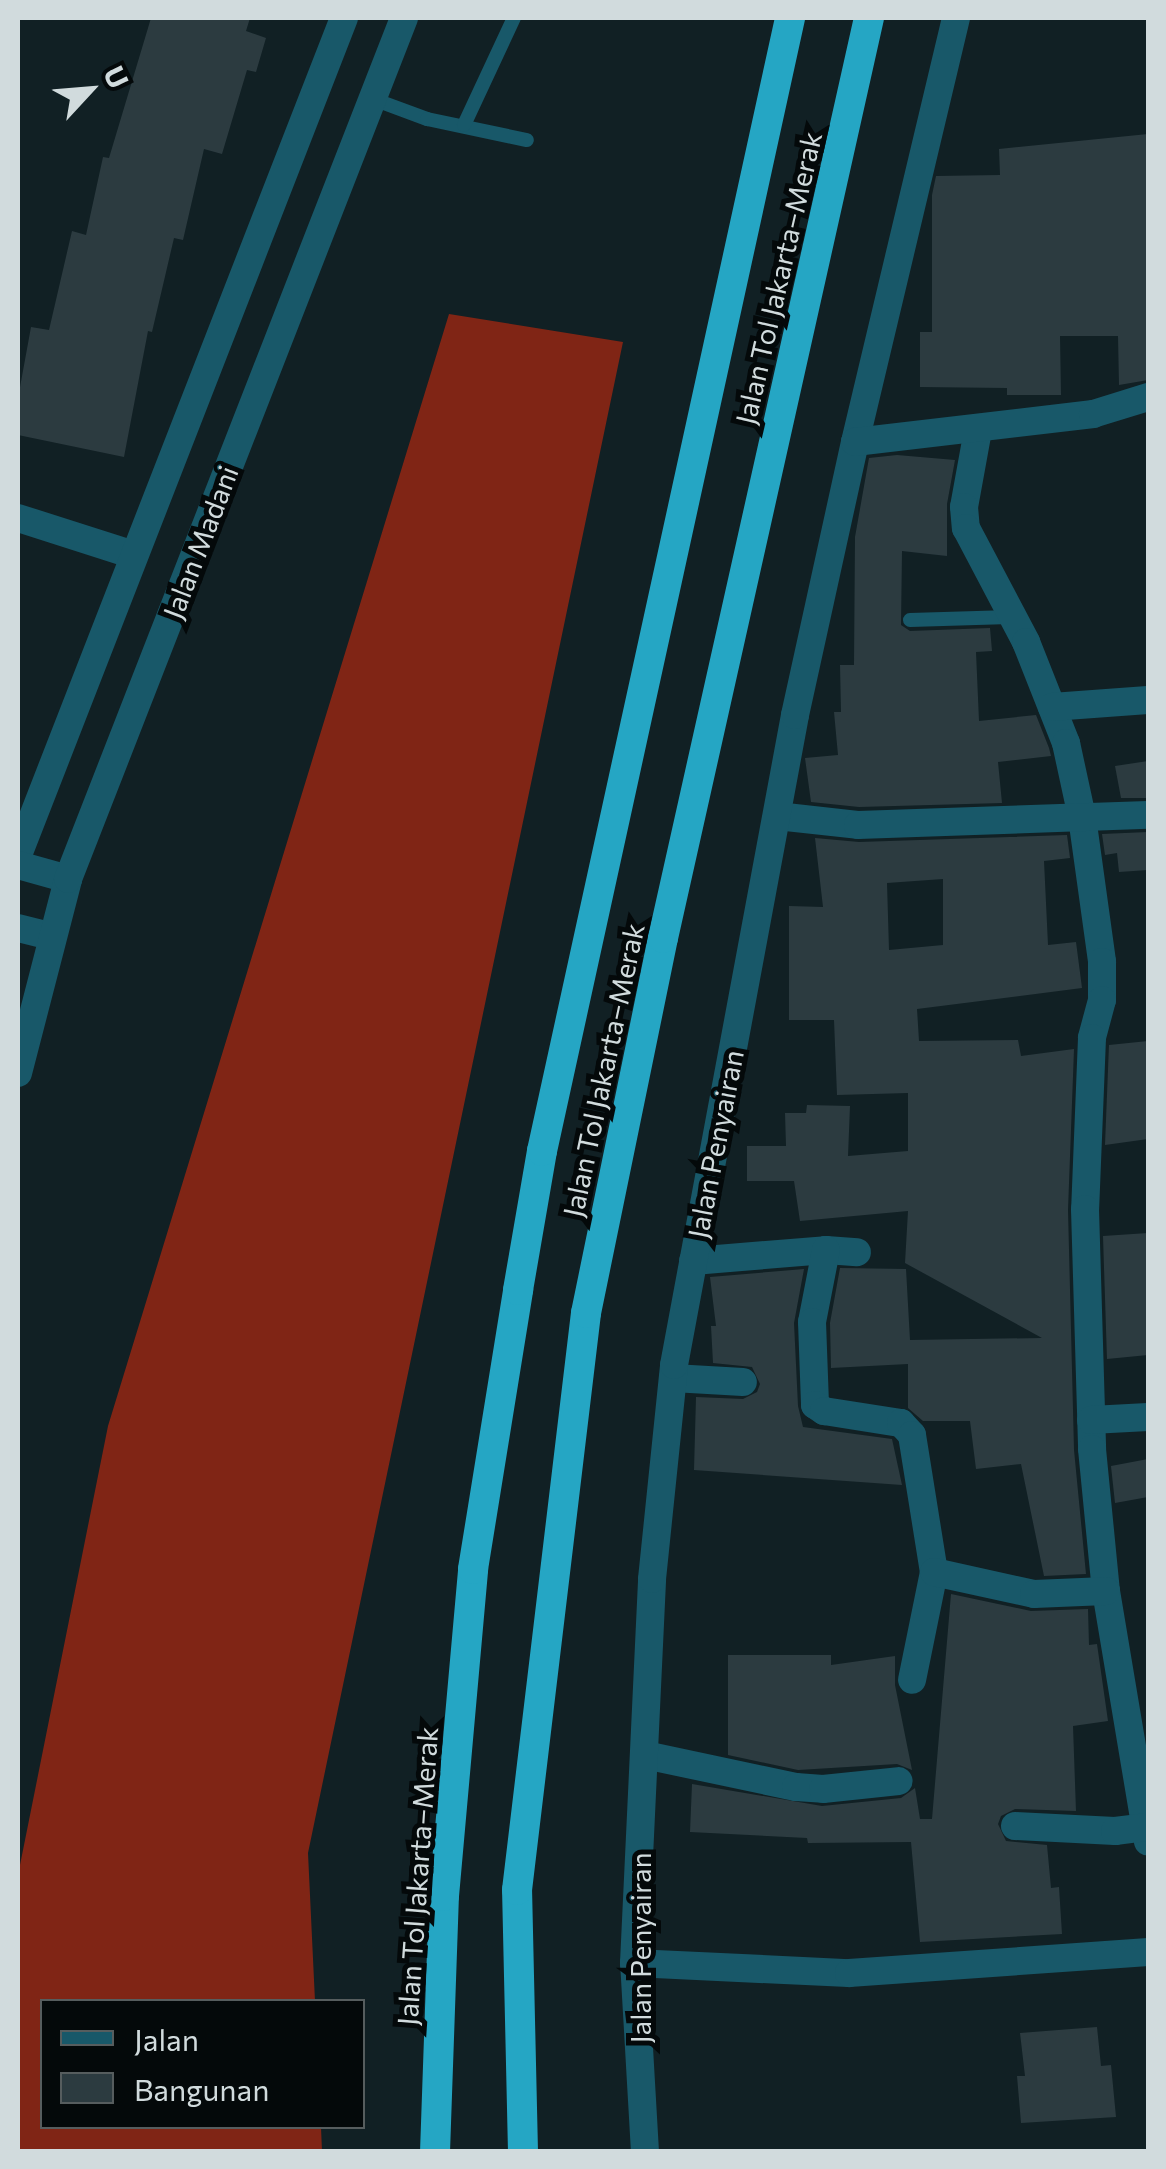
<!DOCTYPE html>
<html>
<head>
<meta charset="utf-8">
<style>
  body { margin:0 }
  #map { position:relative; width:1166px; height:2169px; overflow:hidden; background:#112024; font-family:Commissioner,sans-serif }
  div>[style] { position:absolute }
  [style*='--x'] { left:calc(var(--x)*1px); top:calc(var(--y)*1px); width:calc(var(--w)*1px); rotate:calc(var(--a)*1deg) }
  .forest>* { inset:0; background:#802515 }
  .building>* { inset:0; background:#2c3b40 }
  .lane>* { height:14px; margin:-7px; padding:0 7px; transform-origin:7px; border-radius:7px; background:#185869 }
  .street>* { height:28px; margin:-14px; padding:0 14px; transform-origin:14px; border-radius:14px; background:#185869 }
  .highway>* { height:30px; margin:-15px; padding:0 15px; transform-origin:15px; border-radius:15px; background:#25a6c4 }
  span { translate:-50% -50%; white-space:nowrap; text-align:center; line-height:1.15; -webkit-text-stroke:10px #04090a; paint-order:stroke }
  .street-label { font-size:28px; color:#d1dbdd }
  .frame { position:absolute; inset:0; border:20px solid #d1dbdd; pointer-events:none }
  .legend { position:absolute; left:40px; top:1999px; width:325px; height:130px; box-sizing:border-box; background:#04090a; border:2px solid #565d5e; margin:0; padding:12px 18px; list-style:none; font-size:30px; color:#d1dbdd }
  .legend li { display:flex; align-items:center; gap:20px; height:50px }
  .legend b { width:50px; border:2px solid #565d5e }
  .north { position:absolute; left:40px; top:40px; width:100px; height:100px; -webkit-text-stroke:8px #04090a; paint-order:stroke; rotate:64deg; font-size:28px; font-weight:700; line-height:40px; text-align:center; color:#d1dbdd }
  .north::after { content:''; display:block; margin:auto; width:35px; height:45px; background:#d1dbdd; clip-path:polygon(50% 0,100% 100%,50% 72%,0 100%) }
</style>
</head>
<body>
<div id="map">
  <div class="forest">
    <i style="clip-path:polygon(449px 314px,623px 342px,308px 1853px,315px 2001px,42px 2002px,42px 2126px,321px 2127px,322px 2151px,18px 2151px,18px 1875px,108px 1426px)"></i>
  </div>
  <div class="building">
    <i style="clip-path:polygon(151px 18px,250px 18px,246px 31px,266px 38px,256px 72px,247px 70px,222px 154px,204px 149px,183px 240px,174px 238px,152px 332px,148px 331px,124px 457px,18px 435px,18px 398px,31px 327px,49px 330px,72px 231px,86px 235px,103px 157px,109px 158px)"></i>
    <i style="clip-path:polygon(1148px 134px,1148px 380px,1119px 385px,1118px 336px,1060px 336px,1061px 395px,1007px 395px,1007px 388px,920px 387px,920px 332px,932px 332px,932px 195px,936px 176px,1000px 175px,999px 149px)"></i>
    <i style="clip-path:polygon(897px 455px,955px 460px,947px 504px,947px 556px,902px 551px,901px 625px,910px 631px,990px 628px,992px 651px,976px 652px,979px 721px,1036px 715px,1049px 748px,1051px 756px,998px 762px,1002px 803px,859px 807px,811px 802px,805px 758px,838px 755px,834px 712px,841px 712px,840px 665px,854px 665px,855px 537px,869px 458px)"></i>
    <i style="clip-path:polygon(1148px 761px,1148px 798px,1121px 798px,1115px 766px)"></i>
    <i style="clip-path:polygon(1148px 832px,1148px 870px,1119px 872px,1117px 853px,1105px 855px,1102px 834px)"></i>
    <i style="clip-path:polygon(evenodd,1067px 835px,1070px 858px,1044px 861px,1048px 945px,1076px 942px,1082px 988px,917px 1009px,919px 1041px,1018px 1040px,1021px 1056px,1074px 1049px,1068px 1210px,1074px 1450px,1086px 1574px,1044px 1576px,1021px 1464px,976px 1469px,970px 1421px,923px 1421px,908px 1408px,908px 1364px,831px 1368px,830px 1323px,840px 1268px,906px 1269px,910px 1340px,1042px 1338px,905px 1263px,908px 1211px,800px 1221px,794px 1181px,747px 1181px,747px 1146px,786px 1146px,785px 1113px,806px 1113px,807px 1105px,850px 1106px,848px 1156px,908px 1151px,908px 1093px,837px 1095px,834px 1020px,789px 1020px,789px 906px,823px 907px,815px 838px,859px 842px,1067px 835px,943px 879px,943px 945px,889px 950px,887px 883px,943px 879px)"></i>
    <i style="clip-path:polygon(1148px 1041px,1148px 1139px,1105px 1145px,1109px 1045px)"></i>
    <i style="clip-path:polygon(1148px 1233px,1148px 1355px,1107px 1359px,1103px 1236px)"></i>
    <i style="clip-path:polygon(804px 1269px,794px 1323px,798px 1406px,803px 1427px,892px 1439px,902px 1485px,694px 1470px,696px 1397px,743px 1399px,757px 1392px,760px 1384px,752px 1367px,713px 1363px,711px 1326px,716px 1326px,710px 1277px)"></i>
    <i style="clip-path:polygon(1148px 1459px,1148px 1497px,1115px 1503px,1111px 1466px)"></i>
    <i style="clip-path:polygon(951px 1594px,1031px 1611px,1088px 1609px,1089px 1645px,1097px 1644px,1108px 1721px,1073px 1726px,1076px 1811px,1015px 1809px,1001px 1816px,998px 1824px,1006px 1841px,1047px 1845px,1051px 1888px,1059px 1887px,1062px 1934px,920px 1942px,911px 1842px,808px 1843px,807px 1838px,690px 1832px,692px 1784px,822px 1806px,901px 1798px,915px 1788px,920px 1819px,932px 1819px)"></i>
    <i style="clip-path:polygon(728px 1655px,831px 1655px,831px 1665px,895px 1656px,895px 1685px,912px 1770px,897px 1764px,798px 1770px,728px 1755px)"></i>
    <i style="clip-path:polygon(1097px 2027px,1101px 2066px,1111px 2065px,1116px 2117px,1021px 2123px,1017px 2076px,1025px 2076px,1020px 2033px)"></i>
  </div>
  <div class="lane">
    <i style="--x:373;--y:99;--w:58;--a:20.3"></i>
    <i style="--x:427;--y:119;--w:102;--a:11.9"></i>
    <i style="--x:464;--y:125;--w:118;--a:-65"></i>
    <i style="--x:910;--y:620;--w:100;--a:-1.7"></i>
  </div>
  <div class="street">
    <i style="--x:978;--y:430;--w:78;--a:100.3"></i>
    <i style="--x:964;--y:507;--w:21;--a:85"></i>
    <i style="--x:966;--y:528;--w:129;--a:62.2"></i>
    <i style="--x:1026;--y:642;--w:109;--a:68.4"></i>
    <i style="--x:1066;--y:743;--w:76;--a:77.8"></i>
    <i style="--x:1082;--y:817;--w:146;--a:82.1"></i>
    <i style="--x:1102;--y:962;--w:38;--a:90"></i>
    <i style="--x:1102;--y:1000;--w:39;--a:105"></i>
    <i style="--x:1092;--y:1038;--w:171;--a:92.3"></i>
    <i style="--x:1085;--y:1209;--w:240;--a:88.3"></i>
    <i style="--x:1092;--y:1449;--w:143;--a:84.4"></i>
    <i style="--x:1106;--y:1591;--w:254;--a:80.5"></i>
    <i style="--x:855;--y:442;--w:436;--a:-76.6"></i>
    <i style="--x:18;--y:518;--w:122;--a:17.7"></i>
    <i style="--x:1052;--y:707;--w:96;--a:-4.2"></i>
    <i style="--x:777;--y:816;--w:81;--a:6.3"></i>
    <i style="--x:858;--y:825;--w:290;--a:-2"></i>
    <i style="--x:18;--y:855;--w:898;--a:-68.72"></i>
    <i style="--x:18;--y:865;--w:52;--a:15.6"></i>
    <i style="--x:18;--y:928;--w:33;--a:14"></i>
    <i style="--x:18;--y:1073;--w:200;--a:-75.5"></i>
    <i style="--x:68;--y:879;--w:924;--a:-68.68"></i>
    <i style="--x:826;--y:1250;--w:31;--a:4"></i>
    <i style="--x:693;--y:1261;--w:133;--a:-4.7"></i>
    <i style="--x:826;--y:1250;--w:73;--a:101"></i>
    <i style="--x:812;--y:1322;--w:83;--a:87.9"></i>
    <i style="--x:815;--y:1405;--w:11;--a:34"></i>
    <i style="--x:824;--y:1411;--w:78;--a:8.9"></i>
    <i style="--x:901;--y:1423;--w:16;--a:47"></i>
    <i style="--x:912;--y:1435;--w:139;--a:80.9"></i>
    <i style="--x:934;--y:1572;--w:110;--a:101.5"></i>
    <i style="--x:673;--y:1378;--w:70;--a:3.3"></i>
    <i style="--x:1091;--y:1420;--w:57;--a:-3"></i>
    <i style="--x:934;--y:1572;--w:102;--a:12.4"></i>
    <i style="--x:1034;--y:1594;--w:72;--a:-2.4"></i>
    <i style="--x:645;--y:1755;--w:154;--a:12"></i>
    <i style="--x:796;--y:1787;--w:27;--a:4"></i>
    <i style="--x:823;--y:1789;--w:76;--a:-6"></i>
    <i style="--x:1015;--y:1826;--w:100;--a:2.9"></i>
    <i style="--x:1115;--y:1831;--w:31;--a:-7"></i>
    <i style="--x:634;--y:1963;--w:215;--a:2.7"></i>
    <i style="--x:849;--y:1973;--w:300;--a:-4"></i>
    <i style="--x:645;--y:2152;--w:189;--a:-93.3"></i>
    <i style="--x:634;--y:1963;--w:384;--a:-87.3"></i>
    <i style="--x:652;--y:1579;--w:215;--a:-84.1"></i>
    <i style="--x:674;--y:1365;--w:661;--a:-79.45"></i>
    <i style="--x:795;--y:715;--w:280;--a:-77.6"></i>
    <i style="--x:855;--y:442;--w:240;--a:-6.7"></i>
    <i style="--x:1093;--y:414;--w:58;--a:-17.2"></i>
  </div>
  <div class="highway">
    <i style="--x:435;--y:2152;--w:256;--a:-88"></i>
    <i style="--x:444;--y:1896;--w:328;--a:-84.9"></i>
    <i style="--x:473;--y:1569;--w:283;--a:-80.8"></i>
    <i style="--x:518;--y:1290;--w:141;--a:-80.2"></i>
    <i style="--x:542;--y:1151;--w:1160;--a:-77.65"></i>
    <i style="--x:523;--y:2152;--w:262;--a:-91.3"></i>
    <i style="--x:517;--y:1890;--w:581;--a:-83.18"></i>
    <i style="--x:586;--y:1313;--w:383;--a:-78.4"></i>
    <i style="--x:663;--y:938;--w:943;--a:-77.38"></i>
  </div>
  <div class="street-label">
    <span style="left:778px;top:278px;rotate:-77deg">Jalan Tol Jakarta–Merak</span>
    <span style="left:200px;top:542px;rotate:-69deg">Jalan Madani</span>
    <span style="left:603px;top:1070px;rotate:-78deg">Jalan Tol Jakarta–Merak</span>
    <span style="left:715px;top:1144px;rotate:-79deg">Jalan Penyairan</span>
    <span style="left:417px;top:1876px;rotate:-86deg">Jalan Tol Jakarta–Merak</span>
    <span style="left:640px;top:1948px;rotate:-90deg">Jalan Penyairan</span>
  </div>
  <div class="frame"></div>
  <ul class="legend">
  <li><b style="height:12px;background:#185869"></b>Jalan</li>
  <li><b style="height:28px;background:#2c3b40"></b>Bangunan</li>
  </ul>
  <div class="north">U</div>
</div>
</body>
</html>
